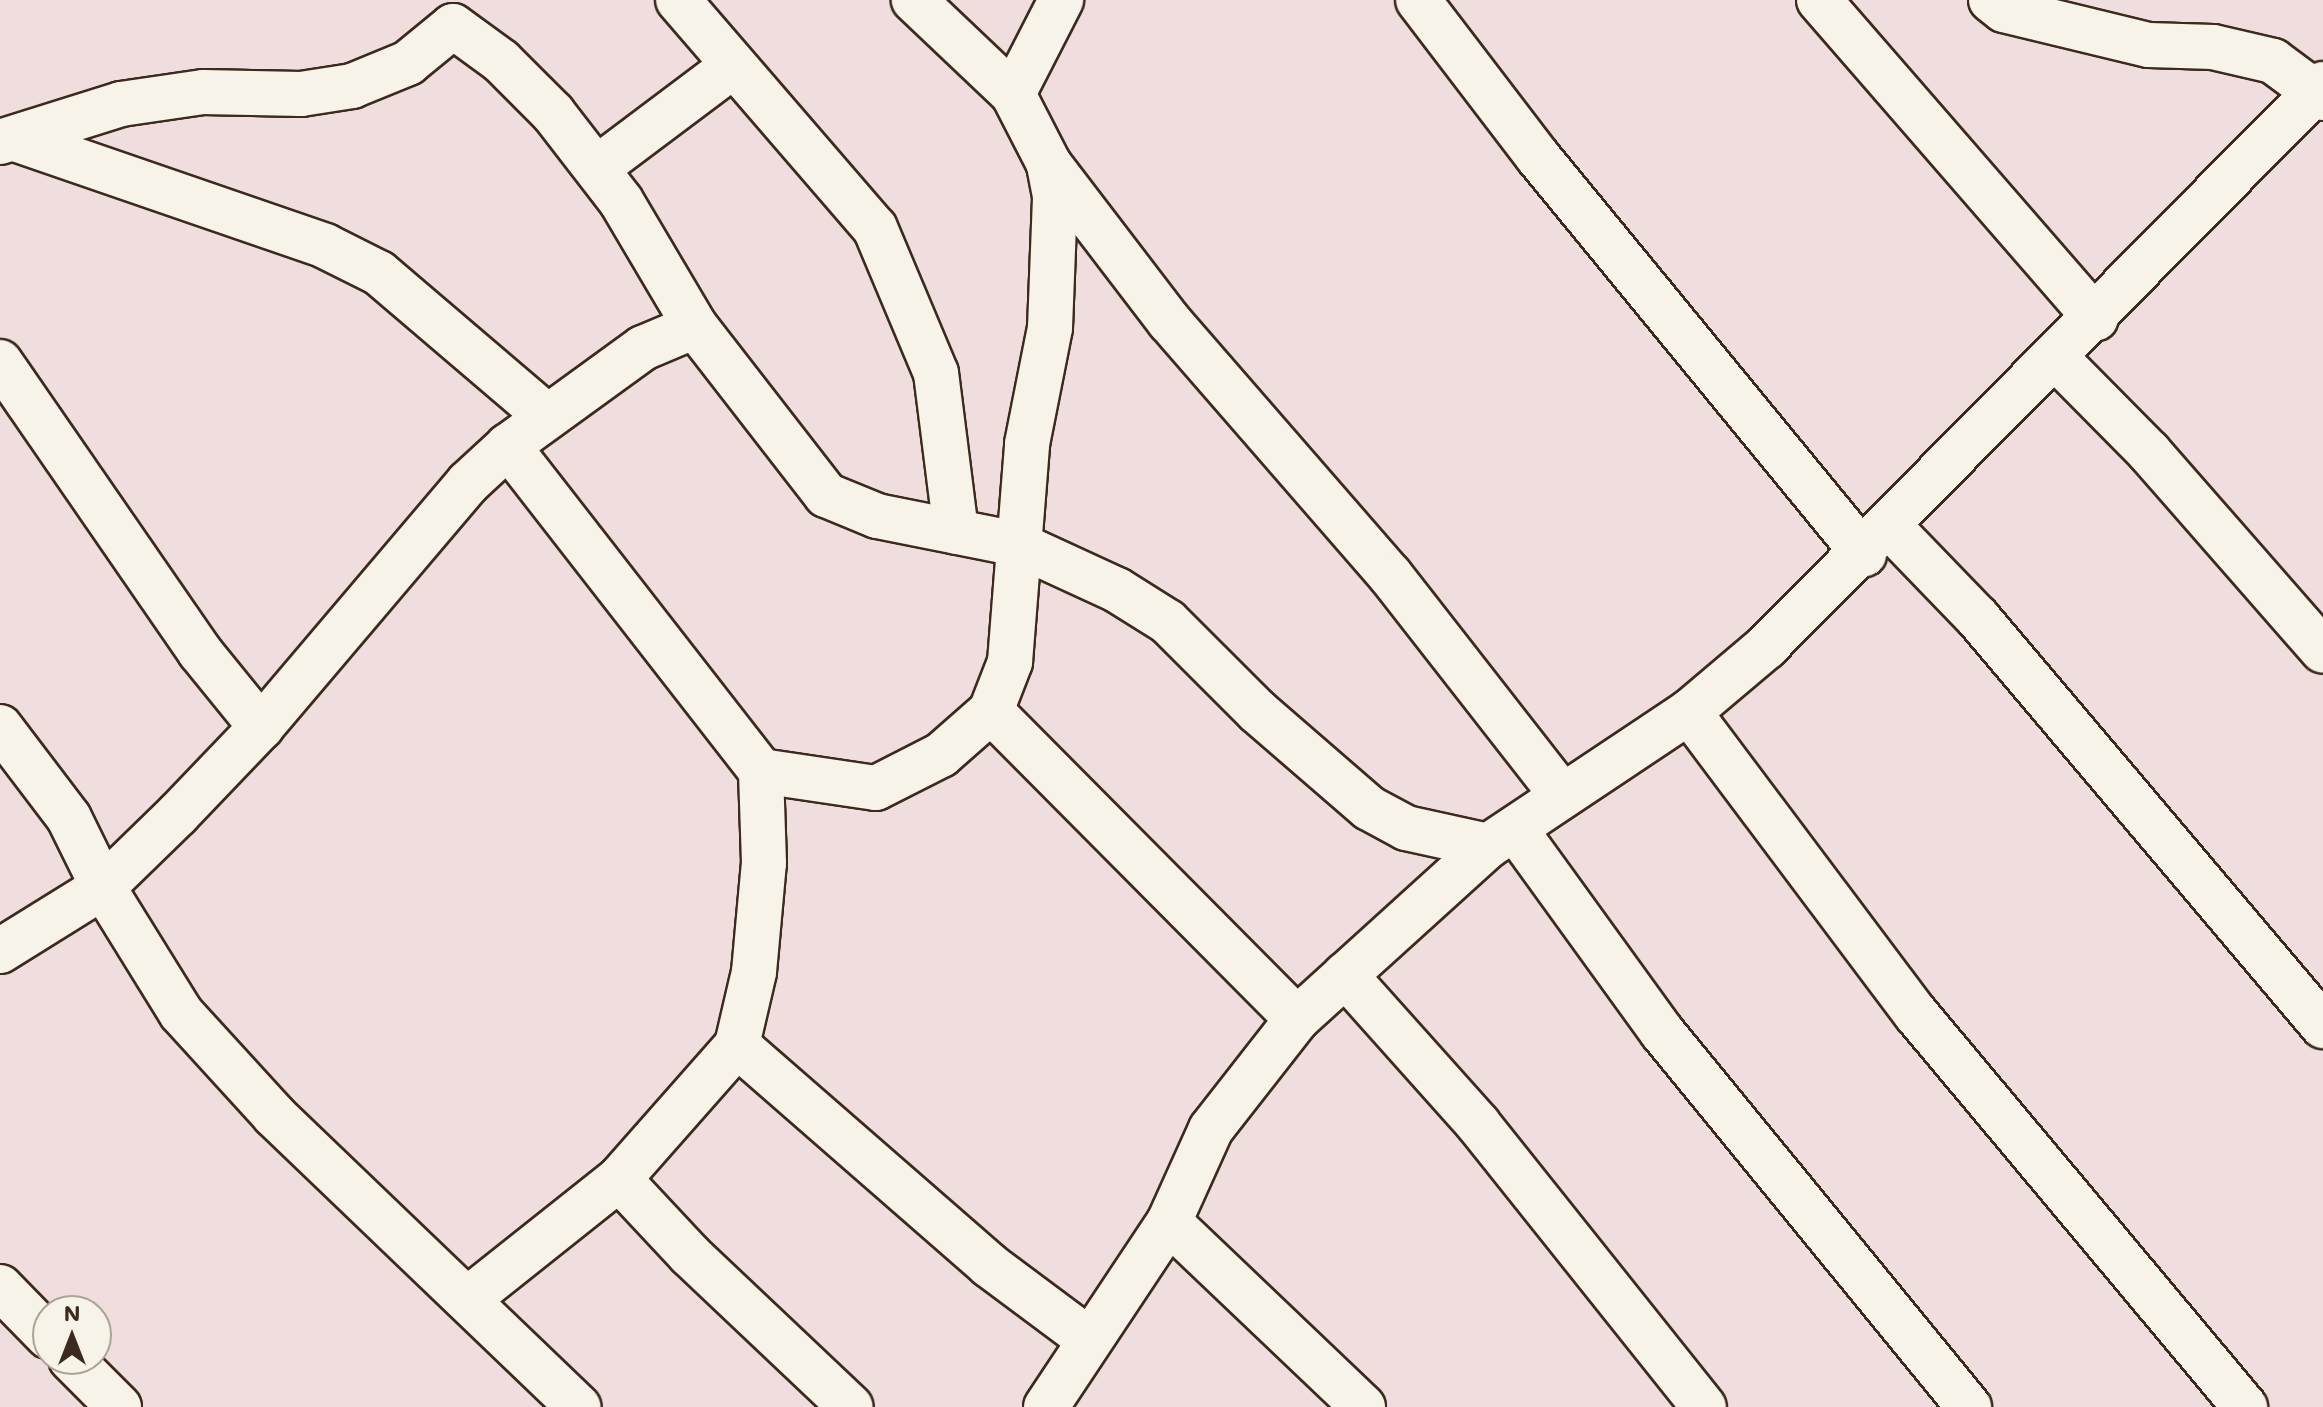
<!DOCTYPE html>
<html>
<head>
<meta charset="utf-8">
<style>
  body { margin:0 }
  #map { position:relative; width:2323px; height:1407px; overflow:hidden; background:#f0dddd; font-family:Mali,sans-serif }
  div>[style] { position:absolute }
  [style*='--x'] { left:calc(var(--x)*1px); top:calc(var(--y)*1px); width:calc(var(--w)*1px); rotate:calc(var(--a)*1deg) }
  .roads { filter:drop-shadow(2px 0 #3b2a1e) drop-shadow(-2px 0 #3b2a1e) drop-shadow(0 2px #3b2a1e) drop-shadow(0 -2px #3b2a1e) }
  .minor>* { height:44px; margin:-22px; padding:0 22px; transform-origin:22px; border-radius:22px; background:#f7f3e8 }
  span { translate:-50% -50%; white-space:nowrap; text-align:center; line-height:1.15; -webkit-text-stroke:6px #f7f3e8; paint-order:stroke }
  .north { position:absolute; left:32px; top:1295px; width:80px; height:80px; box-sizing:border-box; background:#f7f3e8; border:2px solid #aca397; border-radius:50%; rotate:0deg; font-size:22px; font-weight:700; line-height:32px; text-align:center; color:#3b2a1e }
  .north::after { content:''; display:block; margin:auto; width:28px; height:36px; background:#3b2a1e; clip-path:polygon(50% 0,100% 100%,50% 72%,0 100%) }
</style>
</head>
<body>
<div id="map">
  <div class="roads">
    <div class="minor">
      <i style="--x:678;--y:0;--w:301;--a:49.2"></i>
      <i style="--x:875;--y:228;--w:157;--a:67.2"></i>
      <i style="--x:936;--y:373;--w:160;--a:82.8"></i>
      <i style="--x:1418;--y:0;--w:198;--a:52.6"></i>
      <i style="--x:1538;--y:157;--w:514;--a:50.61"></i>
      <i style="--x:1819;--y:0;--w:422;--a:49"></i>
      <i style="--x:1991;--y:0;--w:16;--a:38"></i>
      <i style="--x:2004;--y:10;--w:149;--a:13.6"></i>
      <i style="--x:2149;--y:45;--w:64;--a:1.8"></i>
      <i style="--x:2213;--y:47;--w:62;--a:13.1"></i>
      <i style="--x:2273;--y:61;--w:62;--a:36.5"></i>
      <i style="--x:1013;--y:94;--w:106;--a:-62.9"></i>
      <i style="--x:15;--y:139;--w:328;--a:19"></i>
      <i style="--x:325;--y:246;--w:60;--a:26.6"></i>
      <i style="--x:379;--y:273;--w:218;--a:40.5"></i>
      <i style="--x:0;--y:142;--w:127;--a:-17.4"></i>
      <i style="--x:121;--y:104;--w:83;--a:-8.3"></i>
      <i style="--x:203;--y:92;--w:98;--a:1.2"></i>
      <i style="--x:301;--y:94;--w:52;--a:-8.9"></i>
      <i style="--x:352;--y:86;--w:61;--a:-22.3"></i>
      <i style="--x:408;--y:63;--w:58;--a:-39.4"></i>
      <i style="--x:453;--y:26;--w:59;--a:36.1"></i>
      <i style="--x:501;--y:61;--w:74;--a:45"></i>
      <i style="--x:553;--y:113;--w:111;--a:52.3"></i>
      <i style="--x:621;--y:201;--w:145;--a:59.4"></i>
      <i style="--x:1049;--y:164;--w:198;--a:52.6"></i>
      <i style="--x:1169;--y:321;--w:337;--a:49"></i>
      <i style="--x:1390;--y:575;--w:279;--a:52"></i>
      <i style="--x:597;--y:168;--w:170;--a:-36.9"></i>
      <i style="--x:2055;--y:357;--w:134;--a:45.3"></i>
      <i style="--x:2149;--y:452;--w:264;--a:48.8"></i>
      <i style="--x:0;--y:362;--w:352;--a:55.4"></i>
      <i style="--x:200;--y:652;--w:97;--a:50.9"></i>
      <i style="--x:1889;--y:526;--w:127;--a:46"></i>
      <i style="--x:1977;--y:617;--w:536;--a:49.77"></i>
      <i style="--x:991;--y:711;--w:434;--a:45.2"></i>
      <i style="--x:1689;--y:712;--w:378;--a:53.1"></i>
      <i style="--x:1916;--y:1014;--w:513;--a:50.07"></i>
      <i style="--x:0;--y:727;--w:114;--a:52.8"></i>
      <i style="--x:69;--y:818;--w:77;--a:63.8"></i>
      <i style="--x:103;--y:887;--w:148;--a:58.2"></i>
      <i style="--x:181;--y:1013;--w:138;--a:47.6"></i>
      <i style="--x:274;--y:1115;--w:422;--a:43.8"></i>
      <i style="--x:761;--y:771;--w:116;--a:8.4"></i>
      <i style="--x:876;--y:788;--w:73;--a:-26.9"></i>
      <i style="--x:941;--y:755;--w:67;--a:-41.3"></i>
      <i style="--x:991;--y:711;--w:53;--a:-68.8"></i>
      <i style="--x:1010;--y:662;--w:219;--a:-85.5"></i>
      <i style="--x:1027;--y:444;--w:118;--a:-78.8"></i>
      <i style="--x:1050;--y:328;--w:132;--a:-87.8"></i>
      <i style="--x:1055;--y:196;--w:33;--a:-101"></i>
      <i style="--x:1049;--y:164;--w:79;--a:-117.2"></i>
      <i style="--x:1013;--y:94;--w:137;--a:-136.5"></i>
      <i style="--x:1515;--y:829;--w:251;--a:54.1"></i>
      <i style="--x:1662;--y:1032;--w:485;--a:50.7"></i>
      <i style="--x:0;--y:951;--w:121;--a:-31.9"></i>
      <i style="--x:103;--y:887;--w:105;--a:-44.2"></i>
      <i style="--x:178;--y:814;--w:120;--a:-46.3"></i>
      <i style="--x:261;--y:727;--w:320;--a:-49.7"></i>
      <i style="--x:468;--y:483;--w:54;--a:-42.8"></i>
      <i style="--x:508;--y:446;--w:167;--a:-36"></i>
      <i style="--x:643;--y:348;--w:56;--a:-22.9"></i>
      <i style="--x:695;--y:326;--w:214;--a:52.2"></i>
      <i style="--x:826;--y:495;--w:55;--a:22.4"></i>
      <i style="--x:877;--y:516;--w:143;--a:11.3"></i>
      <i style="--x:1017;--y:544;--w:110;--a:24.7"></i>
      <i style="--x:1117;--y:590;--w:60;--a:32.1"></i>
      <i style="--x:1168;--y:622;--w:126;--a:45"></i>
      <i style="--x:1257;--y:711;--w:148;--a:40.9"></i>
      <i style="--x:1369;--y:808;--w:42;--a:28.4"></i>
      <i style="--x:1406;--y:828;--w:84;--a:12.4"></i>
      <i style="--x:1345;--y:975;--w:200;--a:48.2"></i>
      <i style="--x:1478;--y:1124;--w:362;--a:51.4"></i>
      <i style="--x:737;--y:1045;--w:335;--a:41.1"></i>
      <i style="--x:989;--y:1265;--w:122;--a:36.7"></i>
      <i style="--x:619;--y:1179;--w:104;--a:46.9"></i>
      <i style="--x:690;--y:1255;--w:221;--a:43.4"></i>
      <i style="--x:1169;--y:1222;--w:268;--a:43.6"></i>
      <i style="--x:0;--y:1287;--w:69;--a:45.6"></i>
      <i style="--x:468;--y:1299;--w:193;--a:-38.5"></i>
      <i style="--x:619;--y:1179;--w:179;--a:-48.6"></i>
      <i style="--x:737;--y:1045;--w:75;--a:-76.9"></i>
      <i style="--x:754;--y:972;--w:109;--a:-84.8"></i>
      <i style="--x:764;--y:863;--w:92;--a:-91.9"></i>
      <i style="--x:761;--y:771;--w:412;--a:-127.9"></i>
      <i style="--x:71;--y:1359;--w:68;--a:45"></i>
      <i style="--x:1046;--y:1407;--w:222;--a:-56.4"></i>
      <i style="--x:1169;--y:1222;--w:102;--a:-65.7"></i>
      <i style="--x:1211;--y:1129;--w:140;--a:-52"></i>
      <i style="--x:1297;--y:1019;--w:258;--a:-42.2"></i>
      <i style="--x:1488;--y:846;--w:242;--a:-33.7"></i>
      <i style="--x:1689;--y:712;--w:101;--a:-40.2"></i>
      <i style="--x:1766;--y:647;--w:792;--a:-45.31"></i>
    </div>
  </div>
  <div class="north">N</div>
</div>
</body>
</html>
